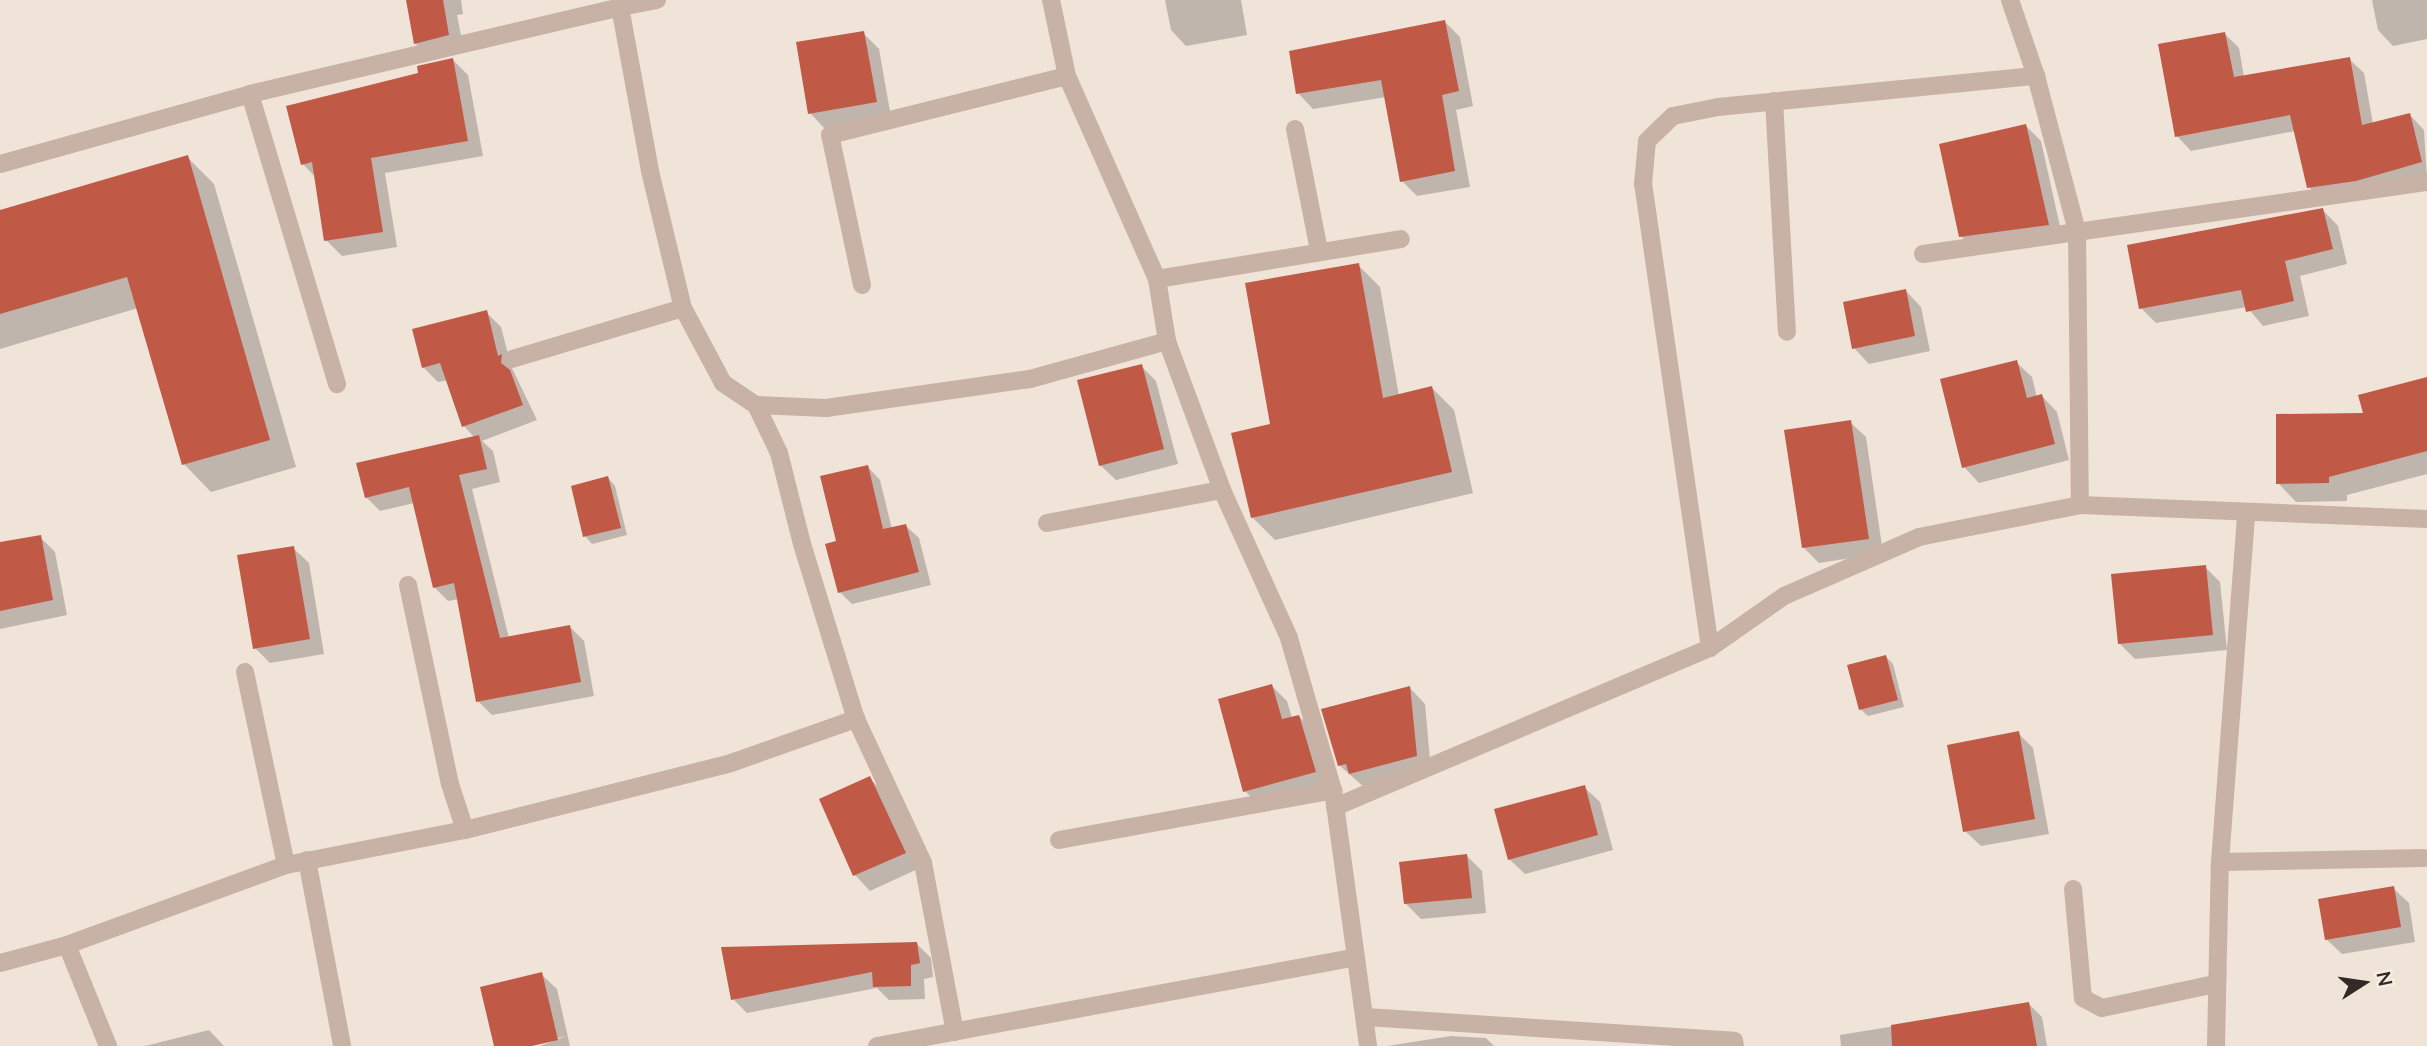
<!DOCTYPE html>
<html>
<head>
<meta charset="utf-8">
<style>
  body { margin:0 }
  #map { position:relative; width:2427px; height:1046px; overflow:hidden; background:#f0e3d8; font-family:Lato,sans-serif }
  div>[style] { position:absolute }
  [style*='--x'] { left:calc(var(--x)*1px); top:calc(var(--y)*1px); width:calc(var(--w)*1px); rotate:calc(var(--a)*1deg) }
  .shadow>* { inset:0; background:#0003 }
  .building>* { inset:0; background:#c05946 }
  .street>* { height:18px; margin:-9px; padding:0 9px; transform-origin:9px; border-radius:9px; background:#c7b2a5 }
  span { translate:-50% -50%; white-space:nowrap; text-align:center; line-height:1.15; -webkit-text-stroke:5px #f8ede4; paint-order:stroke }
  .north { position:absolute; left:2329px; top:948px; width:70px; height:70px; -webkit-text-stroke:5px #f8ede4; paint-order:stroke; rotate:78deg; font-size:19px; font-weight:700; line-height:28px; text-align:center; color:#332926 }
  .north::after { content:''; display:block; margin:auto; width:24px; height:32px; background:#332926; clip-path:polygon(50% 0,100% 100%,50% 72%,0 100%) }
</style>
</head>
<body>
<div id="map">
  <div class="shadow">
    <i style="clip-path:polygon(408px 0,461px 0,463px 14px,457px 15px,464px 51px,431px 58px,415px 43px)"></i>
    <i style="clip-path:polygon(1165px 0,1241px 0,1247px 35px,1186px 46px,1171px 30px)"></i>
    <i style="clip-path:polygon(2372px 0,2427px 0,2427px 39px,2393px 46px,2378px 30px)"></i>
    <i style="clip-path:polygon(1445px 22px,1460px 37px,1473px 106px,1456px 110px,1470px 187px,1417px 196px,1402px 181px,1386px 97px,1313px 109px,1298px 93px)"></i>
    <i style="clip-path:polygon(863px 33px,879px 49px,891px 117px,825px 129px,810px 113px)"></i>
    <i style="clip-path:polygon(2225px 34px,2239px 48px,2244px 77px,2349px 59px,2364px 73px,2373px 124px,2410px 115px,2424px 130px,2427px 179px,2323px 201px,2309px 187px,2295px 131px,2191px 151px,2177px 136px)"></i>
    <i style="clip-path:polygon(453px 60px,468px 75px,483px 156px,385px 173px,397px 247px,342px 256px,326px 240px,316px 178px,303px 164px,420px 74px)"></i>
    <i style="clip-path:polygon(2026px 126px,2041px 141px,2063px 240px,1977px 252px,1961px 236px)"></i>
    <i style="clip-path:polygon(187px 157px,214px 184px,296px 467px,211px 492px,184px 464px,138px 308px,0 349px,0 211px)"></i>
    <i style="clip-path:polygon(2323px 210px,2338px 226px,2347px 264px,2300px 276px,2309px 316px,2263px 326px,2247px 307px,2156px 323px,2141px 308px)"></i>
    <i style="clip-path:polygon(1358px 265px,1380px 287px,1399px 396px,1432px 388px,1454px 410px,1473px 493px,1275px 540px,1253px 518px,1272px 425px)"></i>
    <i style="clip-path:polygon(1906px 291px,1921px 307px,1930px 351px,1869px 364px,1854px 348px)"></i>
    <i style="clip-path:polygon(486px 312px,501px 327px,511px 366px,537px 420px,482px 441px,493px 451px,500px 482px,472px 489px,509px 638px,570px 627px,584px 641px,594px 696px,492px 715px,478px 701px,459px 599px,448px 601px,434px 587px,414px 503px,380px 511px,366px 497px,475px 438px,464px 426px,448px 380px,438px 382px,423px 367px)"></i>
    <i style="clip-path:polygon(2016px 362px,2032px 377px,2037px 398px,2042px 396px,2057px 412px,2069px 460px,1979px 483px,1964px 467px)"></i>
    <i style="clip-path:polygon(1141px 366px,1156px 381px,1178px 464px,1116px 480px,1100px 465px)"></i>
    <i style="clip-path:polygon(2427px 379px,2427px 474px,2347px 495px,2347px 501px,2296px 502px,2278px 483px,2365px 415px)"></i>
    <i style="clip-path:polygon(1850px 422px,1866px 437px,1883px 553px,1819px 563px,1803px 547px)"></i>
    <i style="clip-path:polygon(868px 467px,880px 480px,892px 529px,906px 526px,919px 538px,931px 585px,852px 604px,840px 592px,838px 543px)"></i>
    <i style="clip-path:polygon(608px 478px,615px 486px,627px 535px,592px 544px,585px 536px)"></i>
    <i style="clip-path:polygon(40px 537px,55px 552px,67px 615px,0 629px,0 544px)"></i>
    <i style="clip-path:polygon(293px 548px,309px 563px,324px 654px,270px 663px,255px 648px)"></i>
    <i style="clip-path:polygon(2205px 567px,2220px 582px,2227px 650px,2135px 659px,2119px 643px)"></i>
    <i style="clip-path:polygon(1886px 657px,1893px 664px,1904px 707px,1868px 716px,1860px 709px)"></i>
    <i style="clip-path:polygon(1272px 686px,1287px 701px,1292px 718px,1299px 716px,1314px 732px,1330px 787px,1260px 806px,1245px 791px)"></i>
    <i style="clip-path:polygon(1410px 688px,1425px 704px,1431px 771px,1366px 789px,1339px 765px)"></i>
    <i style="clip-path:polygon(2018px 733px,2033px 748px,2049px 834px,1981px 846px,1965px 831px)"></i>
    <i style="clip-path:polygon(869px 778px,885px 793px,920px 868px,870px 891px,855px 875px)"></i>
    <i style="clip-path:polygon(1584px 787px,1600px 802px,1613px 850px,1525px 874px,1509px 859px)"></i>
    <i style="clip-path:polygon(1467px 856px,1482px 871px,1486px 913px,1421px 919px,1405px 903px)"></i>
    <i style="clip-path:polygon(2393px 888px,2409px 903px,2415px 942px,2342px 954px,2326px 939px)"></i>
    <i style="clip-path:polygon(917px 944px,931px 958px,933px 977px,924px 979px,925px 999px,889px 1000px,877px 988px,747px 1013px,733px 999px)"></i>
    <i style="clip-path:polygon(541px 974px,557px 989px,570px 1046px,540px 1046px,566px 1036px,525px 1046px,496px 1046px)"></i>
    <i style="clip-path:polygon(2029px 1004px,2042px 1017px,2047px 1046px,1841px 1046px,1840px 1035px)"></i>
    <i style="clip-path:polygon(209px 1030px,224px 1046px,145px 1046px)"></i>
    <i style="clip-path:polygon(1451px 1036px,1486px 1038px,1494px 1046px,1387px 1046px)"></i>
  </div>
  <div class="building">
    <i style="clip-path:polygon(406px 0,443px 0,449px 35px,414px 44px)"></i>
    <i style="clip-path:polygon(1445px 20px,1459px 91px,1442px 95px,1455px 171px,1400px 182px,1381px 80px,1296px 94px,1289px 51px)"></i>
    <i style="clip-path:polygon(864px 31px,877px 102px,808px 114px,796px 42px)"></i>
    <i style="clip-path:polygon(2225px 32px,2234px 77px,2350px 57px,2362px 125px,2410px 113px,2422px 162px,2356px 181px,2307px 188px,2290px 115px,2175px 137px,2158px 44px)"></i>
    <i style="clip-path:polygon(453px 58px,468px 141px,371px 158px,383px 232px,324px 241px,312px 162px,301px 165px,286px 106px,418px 73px,417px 66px)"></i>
    <i style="clip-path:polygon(2026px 124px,2049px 225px,1959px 237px,1939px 144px)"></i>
    <i style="clip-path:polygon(188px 155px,270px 440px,182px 465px,127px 277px,0 314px,0 210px)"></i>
    <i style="clip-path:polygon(2323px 208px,2333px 249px,2285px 261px,2294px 301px,2246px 312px,2241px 290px,2139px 309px,2127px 245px)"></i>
    <i style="clip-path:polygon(1359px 263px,1383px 398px,1432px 386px,1452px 472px,1251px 518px,1231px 433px,1270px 424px,1245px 283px)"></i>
    <i style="clip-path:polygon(1906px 289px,1915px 336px,1852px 349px,1843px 302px)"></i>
    <i style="clip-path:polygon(487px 310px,498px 356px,502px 354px,501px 363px,510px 370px,523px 405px,462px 427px,440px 363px,422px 368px,412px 329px)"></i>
    <i style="clip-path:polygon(2017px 360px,2027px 398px,2042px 394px,2055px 444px,1962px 468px,1940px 379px)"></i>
    <i style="clip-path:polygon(1142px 364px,1164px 449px,1099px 466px,1077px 380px)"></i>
    <i style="clip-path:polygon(2427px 377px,2427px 451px,2329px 477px,2329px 483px,2276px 484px,2276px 414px,2363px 413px,2358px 395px)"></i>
    <i style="clip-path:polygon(1851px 420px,1869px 539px,1802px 548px,1784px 430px)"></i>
    <i style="clip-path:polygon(479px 435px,487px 469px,459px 475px,500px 638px,570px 625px,581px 682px,476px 702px,454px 583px,433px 588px,409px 487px,365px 498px,356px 463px)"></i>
    <i style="clip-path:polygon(868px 465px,883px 529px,906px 524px,919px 572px,838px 593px,825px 544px,836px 541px,820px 476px)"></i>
    <i style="clip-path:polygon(608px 476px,621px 528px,583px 537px,571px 486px)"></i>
    <i style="clip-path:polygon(41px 535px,53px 600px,0 611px,0 542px)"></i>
    <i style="clip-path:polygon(294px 546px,310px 639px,253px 649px,237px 555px)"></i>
    <i style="clip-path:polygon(2206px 565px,2213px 635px,2118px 644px,2111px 574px)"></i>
    <i style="clip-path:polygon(1886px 655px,1898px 700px,1859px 710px,1847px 665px)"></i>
    <i style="clip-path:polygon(1272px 684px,1282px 719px,1299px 715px,1316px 772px,1243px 792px,1218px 699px)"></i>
    <i style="clip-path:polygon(1410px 686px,1417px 756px,1349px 774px,1346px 764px,1338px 766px,1321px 709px)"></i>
    <i style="clip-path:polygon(2019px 731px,2035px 819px,1963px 832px,1947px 745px)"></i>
    <i style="clip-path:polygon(870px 776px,906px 853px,853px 876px,819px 799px)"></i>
    <i style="clip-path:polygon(1585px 785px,1598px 835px,1508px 860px,1494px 809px)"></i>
    <i style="clip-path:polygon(1467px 854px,1472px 898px,1404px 904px,1399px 862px)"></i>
    <i style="clip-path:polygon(2394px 886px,2401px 927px,2325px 940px,2318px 899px)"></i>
    <i style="clip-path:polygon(917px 942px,920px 963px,911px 965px,911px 986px,873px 987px,872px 972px,731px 1000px,721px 947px)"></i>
    <i style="clip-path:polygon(542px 972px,558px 1040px,532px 1046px,494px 1046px,480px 987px)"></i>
    <i style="clip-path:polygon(2029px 1002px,2037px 1046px,1892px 1046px,1891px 1025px)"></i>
  </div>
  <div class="street">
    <i style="--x:657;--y:0;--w:38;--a:169"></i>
    <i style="--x:620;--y:7;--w:167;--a:79.6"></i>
    <i style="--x:650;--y:171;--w:141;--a:76.5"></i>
    <i style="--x:683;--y:308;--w:85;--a:61.9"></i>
    <i style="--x:723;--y:383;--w:40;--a:34"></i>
    <i style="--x:756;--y:405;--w:70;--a:2.5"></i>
    <i style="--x:826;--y:408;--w:206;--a:-8.1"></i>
    <i style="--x:1030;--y:379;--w:142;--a:-15.5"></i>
    <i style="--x:1051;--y:0;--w:78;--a:78.1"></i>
    <i style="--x:1067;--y:76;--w:222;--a:66.1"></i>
    <i style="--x:1157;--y:279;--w:63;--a:80.8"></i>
    <i style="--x:1167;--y:341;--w:159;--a:69.7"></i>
    <i style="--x:1222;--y:490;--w:162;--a:65.6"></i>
    <i style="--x:1289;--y:638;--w:158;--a:73.9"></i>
    <i style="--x:1333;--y:790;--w:258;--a:82.2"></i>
    <i style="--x:2010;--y:0;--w:80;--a:71.1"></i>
    <i style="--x:2036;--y:76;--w:160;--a:75.2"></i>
    <i style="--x:2077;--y:231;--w:274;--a:89.4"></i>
    <i style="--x:250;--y:94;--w:303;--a:73.3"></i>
    <i style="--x:1774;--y:101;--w:231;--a:86.8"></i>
    <i style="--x:1295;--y:129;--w:123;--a:78.8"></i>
    <i style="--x:0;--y:164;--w:260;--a:-15.6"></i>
    <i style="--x:250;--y:94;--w:380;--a:-13.2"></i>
    <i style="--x:1923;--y:254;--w:509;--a:-8.13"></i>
    <i style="--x:1157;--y:279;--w:247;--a:-9.3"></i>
    <i style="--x:862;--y:285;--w:153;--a:-102"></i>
    <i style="--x:830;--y:135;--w:244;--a:-14"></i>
    <i style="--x:512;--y:359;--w:178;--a:-16.6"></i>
    <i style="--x:756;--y:405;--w:53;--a:64.4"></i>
    <i style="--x:779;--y:453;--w:94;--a:75.8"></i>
    <i style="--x:802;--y:544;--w:183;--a:72.9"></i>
    <i style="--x:856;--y:719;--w:159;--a:65"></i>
    <i style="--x:923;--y:863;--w:172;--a:79.3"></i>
    <i style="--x:1047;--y:523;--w:178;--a:-10.7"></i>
    <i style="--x:408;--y:585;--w:203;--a:78.1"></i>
    <i style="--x:450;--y:784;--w:48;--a:71.9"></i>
    <i style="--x:1710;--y:648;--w:469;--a:-98.2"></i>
    <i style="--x:1643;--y:184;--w:43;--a:-84.7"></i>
    <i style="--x:1647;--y:141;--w:36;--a:-44"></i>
    <i style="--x:1673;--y:116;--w:46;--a:-11.3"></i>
    <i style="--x:1718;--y:107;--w:320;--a:-5.6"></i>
    <i style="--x:245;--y:672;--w:197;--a:78"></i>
    <i style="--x:1335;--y:807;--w:407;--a:-23"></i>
    <i style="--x:1710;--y:648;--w:90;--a:-35.1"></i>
    <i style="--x:1784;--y:596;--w:147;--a:-23.6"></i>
    <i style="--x:1919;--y:537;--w:164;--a:-11.2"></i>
    <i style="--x:2080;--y:505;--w:347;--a:2.3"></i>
    <i style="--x:1059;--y:840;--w:279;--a:-10.3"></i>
    <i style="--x:307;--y:860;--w:189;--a:79.3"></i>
    <i style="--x:2220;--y:862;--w:203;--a:-1.1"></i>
    <i style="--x:2073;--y:889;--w:109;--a:84.8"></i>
    <i style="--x:2083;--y:998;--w:21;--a:28"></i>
    <i style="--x:2102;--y:1008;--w:116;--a:-12"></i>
    <i style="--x:67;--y:945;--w:109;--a:67.9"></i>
    <i style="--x:0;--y:963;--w:69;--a:-15"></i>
    <i style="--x:67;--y:945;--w:233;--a:-20.1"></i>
    <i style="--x:286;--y:865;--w:182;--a:-11.1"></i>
    <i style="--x:465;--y:830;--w:274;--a:-14.1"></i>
    <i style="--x:731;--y:763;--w:133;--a:-19.4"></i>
    <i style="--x:1366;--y:1017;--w:369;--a:3.7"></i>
    <i style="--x:1734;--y:1041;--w:5;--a:79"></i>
    <i style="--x:877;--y:1046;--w:487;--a:-10.5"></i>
    <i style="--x:2216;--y:1046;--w:184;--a:-88.8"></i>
    <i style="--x:2220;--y:862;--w:349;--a:-85.7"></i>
  </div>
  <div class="north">N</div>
</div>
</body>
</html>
